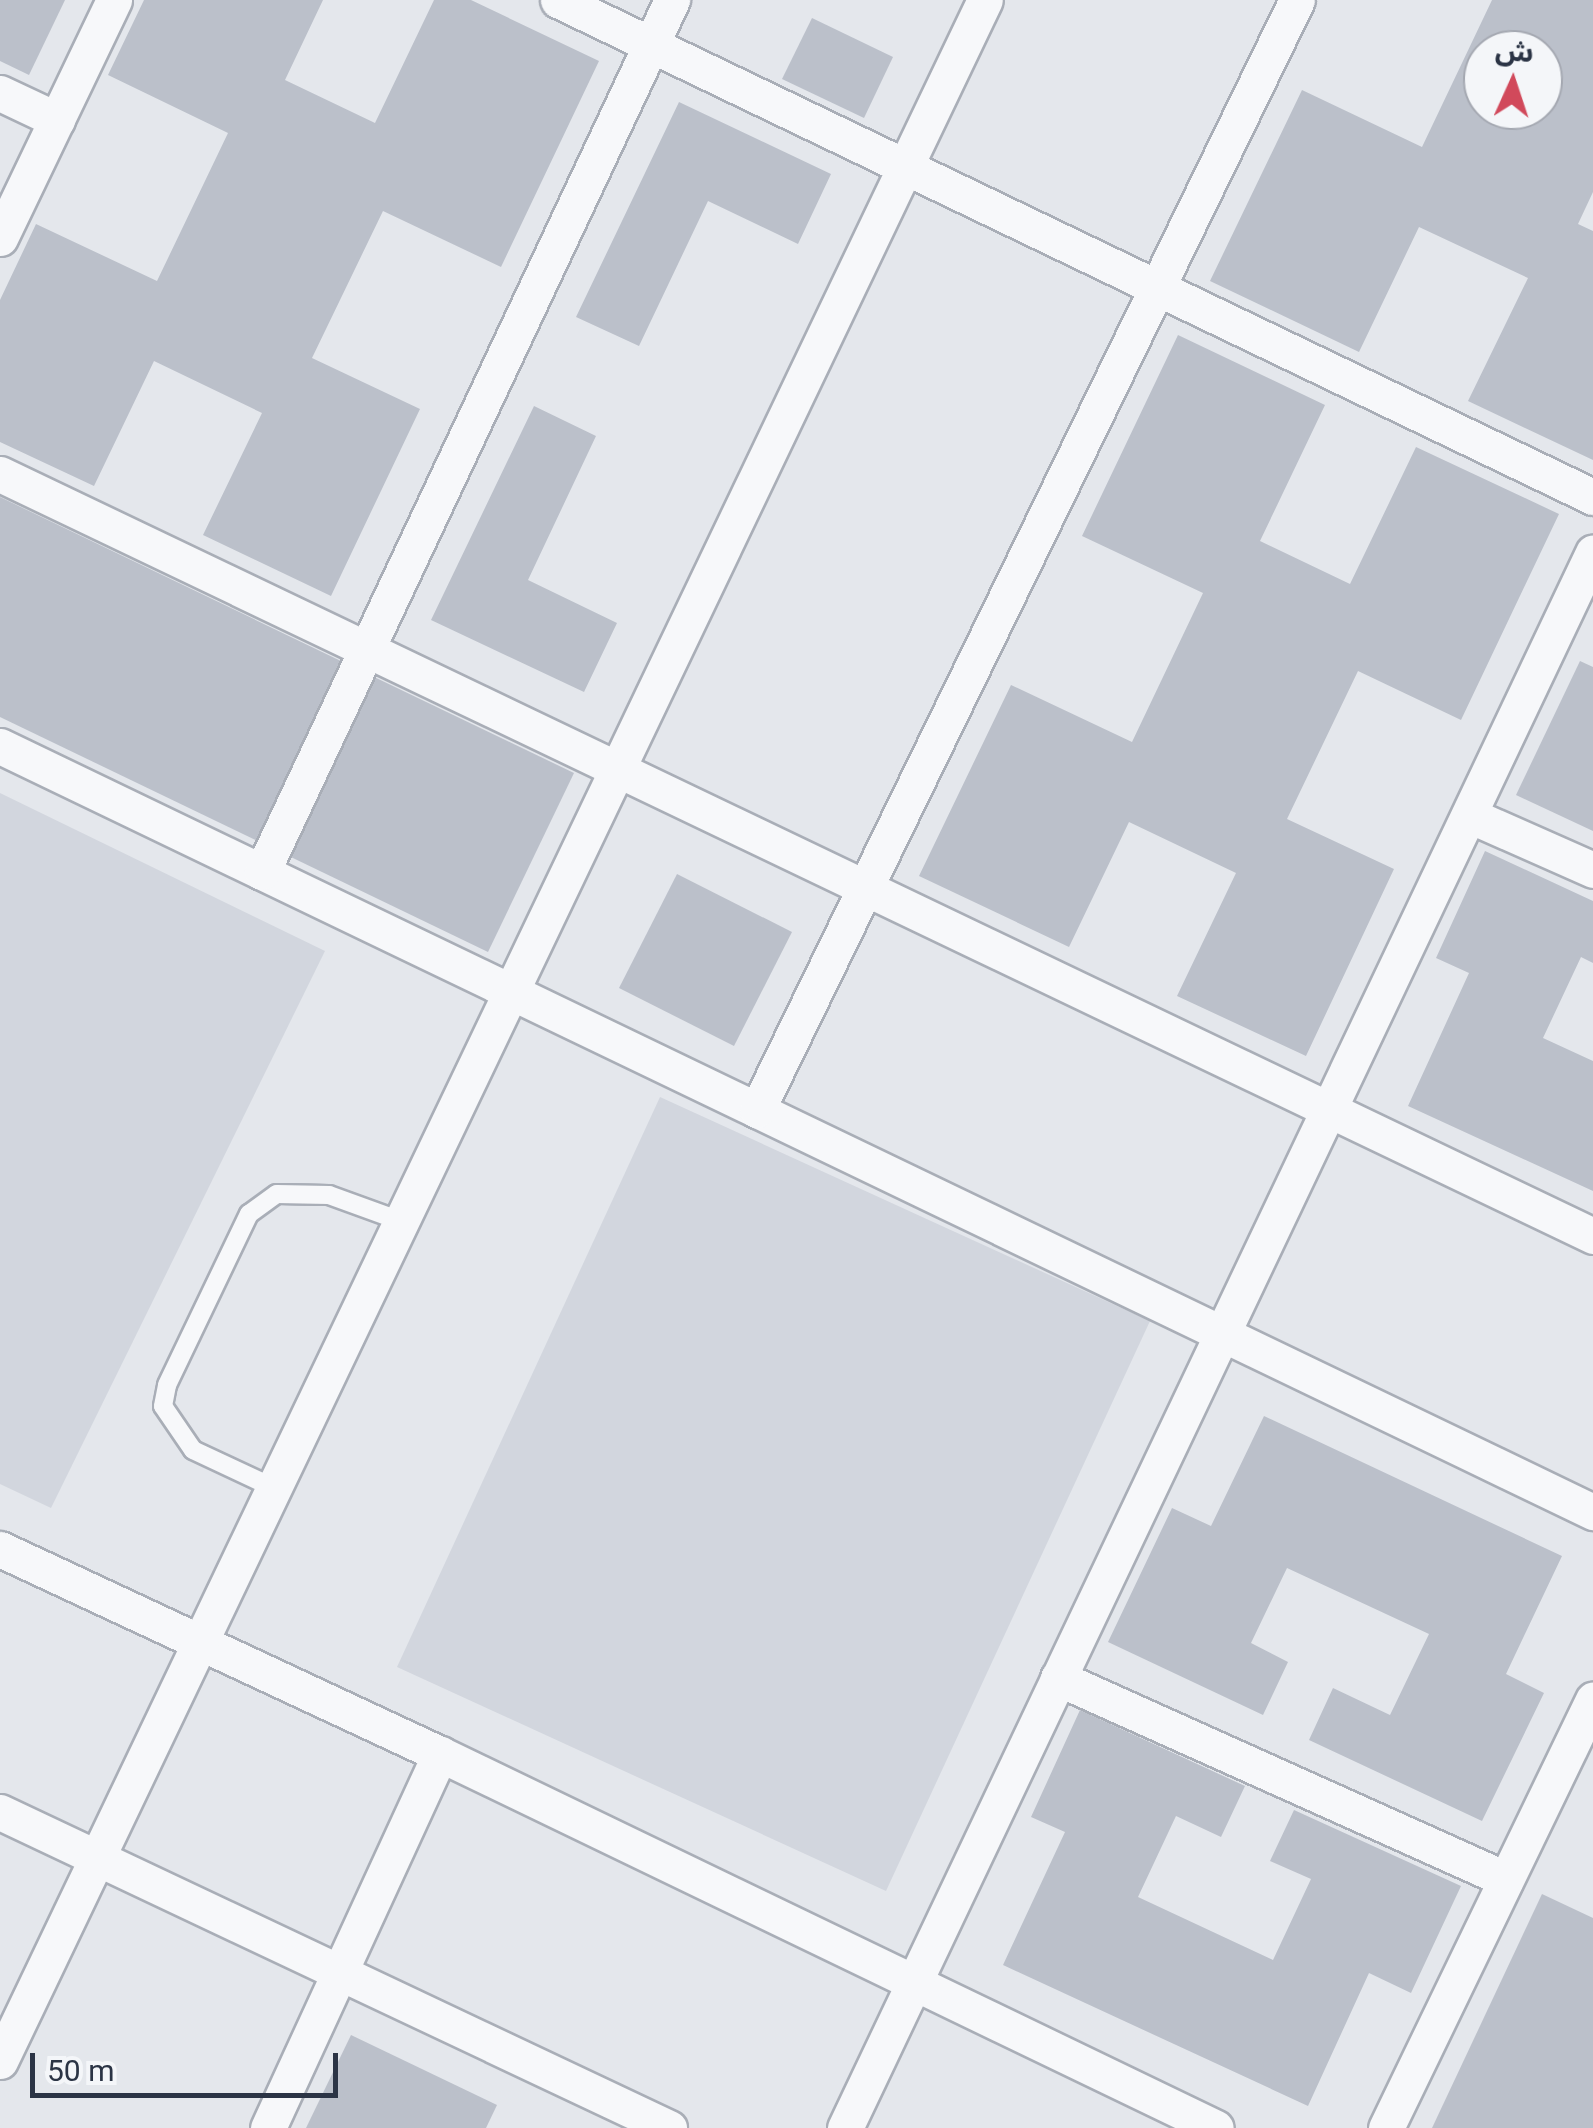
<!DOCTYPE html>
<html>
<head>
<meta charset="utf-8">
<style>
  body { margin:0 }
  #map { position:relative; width:1593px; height:2128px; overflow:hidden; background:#e4e7ec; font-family:Roboto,"Noto Sans Arabic",sans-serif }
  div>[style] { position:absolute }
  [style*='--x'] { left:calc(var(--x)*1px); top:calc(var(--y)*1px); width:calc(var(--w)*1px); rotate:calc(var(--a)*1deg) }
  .built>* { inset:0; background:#d2d6de }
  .building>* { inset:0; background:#bbc0ca }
  .roads { filter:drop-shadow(2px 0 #a9aeb7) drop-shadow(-2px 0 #a9aeb7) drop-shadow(0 2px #a9aeb7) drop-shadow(0 -2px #a9aeb7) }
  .lane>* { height:18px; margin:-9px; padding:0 9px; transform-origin:9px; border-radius:9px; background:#f7f8fa }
  .street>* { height:35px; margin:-17.5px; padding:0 17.5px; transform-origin:17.5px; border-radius:17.5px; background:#f7f8fa }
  span { translate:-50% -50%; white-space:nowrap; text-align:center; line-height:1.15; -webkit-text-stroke:8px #f4f6f9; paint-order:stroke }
  .north { position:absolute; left:1463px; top:30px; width:100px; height:100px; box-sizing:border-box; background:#f4f6f9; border:2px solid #a4a8b1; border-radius:50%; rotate:3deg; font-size:28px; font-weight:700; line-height:40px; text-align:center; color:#2b3445 }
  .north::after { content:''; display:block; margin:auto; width:35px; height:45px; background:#d1495b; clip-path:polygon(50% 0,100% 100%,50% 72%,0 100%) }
  .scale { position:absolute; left:30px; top:2053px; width:308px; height:45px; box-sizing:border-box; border:5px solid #2b3445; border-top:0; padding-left:12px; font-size:30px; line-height:35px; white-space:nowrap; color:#2b3445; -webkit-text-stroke:8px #f4f6f9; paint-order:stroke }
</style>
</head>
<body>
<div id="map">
  <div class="built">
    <i style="clip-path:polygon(0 793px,325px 951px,51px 1508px,0 1484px)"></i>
    <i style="clip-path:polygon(660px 1097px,1150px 1321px,886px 1891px,397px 1667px)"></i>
  </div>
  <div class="building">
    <i style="clip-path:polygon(0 0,65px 0,29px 75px,0 61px)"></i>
    <i style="clip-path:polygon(144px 0,323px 0,285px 80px,375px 123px,434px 0,471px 0,599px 61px,501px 267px,383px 211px,312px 358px,420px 409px,331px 596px,203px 535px,262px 413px,154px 361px,94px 486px,0 442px,0 300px,36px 224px,157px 281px,228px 133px,108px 75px)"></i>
    <i style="clip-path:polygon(evenodd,1492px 0,1593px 0,1593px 192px,1578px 224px,1593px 231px,1593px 460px,1468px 401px,1528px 278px,1419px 227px,1359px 352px,1210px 281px,1302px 90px,1422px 147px,1492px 0,1483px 50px,1543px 50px,1543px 110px,1483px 110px,1483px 50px)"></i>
    <i style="clip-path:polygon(812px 18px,893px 57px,864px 118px,782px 79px)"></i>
    <i style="clip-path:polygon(679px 102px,831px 174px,798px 244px,708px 201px,639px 346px,576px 317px)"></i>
    <i style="clip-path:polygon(1178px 335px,1325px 405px,1260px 541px,1350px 584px,1416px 447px,1559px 514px,1461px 720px,1358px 671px,1287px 819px,1394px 869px,1306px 1056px,1177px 996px,1236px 873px,1129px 822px,1069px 947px,919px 876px,1011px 685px,1132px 742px,1203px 593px,1082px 536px)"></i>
    <i style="clip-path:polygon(534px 406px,596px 436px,528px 580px,617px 623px,584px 692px,431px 620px)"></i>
    <i style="clip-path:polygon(0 497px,574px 773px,488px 952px,0 717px)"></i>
    <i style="clip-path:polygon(1580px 661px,1593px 667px,1593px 831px,1516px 795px)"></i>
    <i style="clip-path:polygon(1485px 851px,1593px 901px,1593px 963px,1581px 957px,1543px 1038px,1593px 1061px,1593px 1191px,1408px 1106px,1469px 973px,1436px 958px)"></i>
    <i style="clip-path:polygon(677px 874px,792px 932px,734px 1046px,619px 988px)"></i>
    <i style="clip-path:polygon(1264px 1416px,1562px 1556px,1506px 1674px,1544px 1693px,1482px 1821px,1309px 1740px,1333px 1688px,1390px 1715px,1429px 1634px,1287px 1568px,1251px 1643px,1288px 1662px,1263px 1715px,1108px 1642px,1172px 1508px,1211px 1526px)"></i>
    <i style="clip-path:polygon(1080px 1710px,1245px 1786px,1221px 1837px,1176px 1816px,1138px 1897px,1273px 1960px,1311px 1879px,1270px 1861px,1294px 1810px,1461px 1886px,1411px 1993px,1369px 1973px,1308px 2106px,1003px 1965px,1065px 1832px,1031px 1817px)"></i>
    <i style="clip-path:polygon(1542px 1894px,1593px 1918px,1593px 2128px,1432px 2128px)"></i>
    <i style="clip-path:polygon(351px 2035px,497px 2105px,486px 2128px,306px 2128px)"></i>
  </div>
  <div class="roads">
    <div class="lane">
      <i style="--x:272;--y:1487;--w:87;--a:-154.9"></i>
      <i style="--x:193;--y:1450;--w:53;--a:-124.3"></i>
      <i style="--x:163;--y:1406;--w:21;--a:-79"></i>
      <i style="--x:167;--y:1385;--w:190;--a:-64.4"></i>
      <i style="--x:249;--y:1214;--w:34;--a:-36"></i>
      <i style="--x:277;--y:1194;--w:52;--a:1.1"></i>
      <i style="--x:329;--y:1195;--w:77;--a:19.9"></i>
    </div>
    <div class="street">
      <i style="--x:558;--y:0;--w:1148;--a:25.65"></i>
      <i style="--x:0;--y:93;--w:63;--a:25.3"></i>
      <i style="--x:0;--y:238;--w:264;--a:-64.4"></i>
      <i style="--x:0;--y:474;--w:1766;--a:25.56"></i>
      <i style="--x:0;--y:746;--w:1768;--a:25.68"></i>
      <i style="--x:1469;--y:815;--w:136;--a:23.9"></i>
      <i style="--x:262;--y:872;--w:964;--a:-64.82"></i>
      <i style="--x:757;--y:1110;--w:1234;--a:-64.06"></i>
      <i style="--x:0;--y:1549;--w:485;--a:25"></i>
      <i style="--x:440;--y:1754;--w:861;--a:25.73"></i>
      <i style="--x:1058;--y:1678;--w:491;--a:24.2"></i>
      <i style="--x:0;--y:1812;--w:740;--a:25.28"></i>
      <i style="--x:0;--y:2061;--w:2284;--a:-64.46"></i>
      <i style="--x:268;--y:2128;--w:412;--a:-65.3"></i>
      <i style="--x:845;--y:2128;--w:1744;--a:-64.6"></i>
      <i style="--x:1386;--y:2128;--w:476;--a:-64.2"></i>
    </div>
  </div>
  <div class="north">ش</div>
  <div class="scale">50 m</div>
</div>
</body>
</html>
